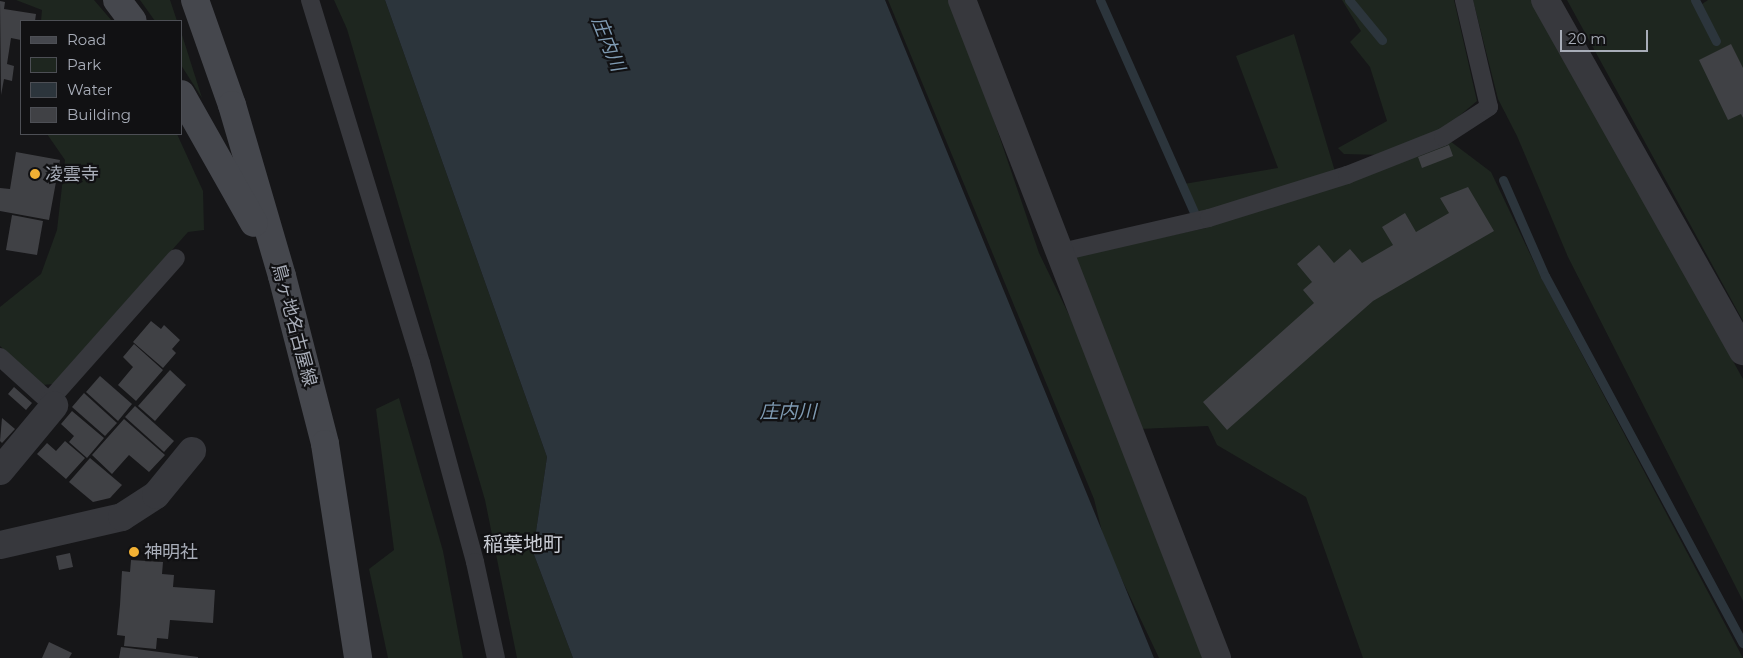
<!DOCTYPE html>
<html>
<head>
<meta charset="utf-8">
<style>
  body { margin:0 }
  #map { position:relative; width:1743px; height:658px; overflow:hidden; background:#161618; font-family:Montserrat,"Noto Sans JP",sans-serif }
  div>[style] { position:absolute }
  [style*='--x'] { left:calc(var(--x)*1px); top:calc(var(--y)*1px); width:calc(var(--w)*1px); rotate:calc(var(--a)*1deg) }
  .green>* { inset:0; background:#1e261f }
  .water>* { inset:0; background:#2c353c }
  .stream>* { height:9px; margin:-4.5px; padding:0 4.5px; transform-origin:4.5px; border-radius:4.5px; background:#2c353c }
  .building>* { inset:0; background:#404145 }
  .lane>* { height:18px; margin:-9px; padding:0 9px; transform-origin:9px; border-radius:9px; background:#37383d }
  .street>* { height:28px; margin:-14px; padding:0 14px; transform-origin:14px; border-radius:14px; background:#37383d }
  .secondary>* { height:28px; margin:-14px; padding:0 14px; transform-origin:14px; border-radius:14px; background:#45474d }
  .dots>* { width:14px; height:14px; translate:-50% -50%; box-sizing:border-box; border:2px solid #111113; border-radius:50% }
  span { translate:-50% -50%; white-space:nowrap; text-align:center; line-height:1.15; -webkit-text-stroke:4.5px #111113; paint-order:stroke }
  .poi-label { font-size:18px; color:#a8adb8 }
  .left { translate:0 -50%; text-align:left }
  .street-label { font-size:18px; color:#a8adb8 }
  .water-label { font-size:19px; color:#7f9bb3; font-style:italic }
  .quarter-label { font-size:20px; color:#c9ccd4 }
  .legend { position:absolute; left:20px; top:20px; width:162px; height:115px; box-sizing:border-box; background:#111113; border:1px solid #4d4f55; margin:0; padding:6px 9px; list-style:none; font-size:15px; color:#a8adb8 }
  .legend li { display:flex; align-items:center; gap:10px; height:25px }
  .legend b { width:25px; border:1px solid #4d4f55 }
  .scale { position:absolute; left:1560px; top:30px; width:88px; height:22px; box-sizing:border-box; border:2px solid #a8adb8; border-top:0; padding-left:6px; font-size:15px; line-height:18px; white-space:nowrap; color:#a8adb8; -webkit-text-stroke:4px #111113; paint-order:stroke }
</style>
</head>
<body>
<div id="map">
  <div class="green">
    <i style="clip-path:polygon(16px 0,94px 0,112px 21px,41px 21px,42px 10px)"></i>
    <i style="clip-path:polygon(140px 0,170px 0,177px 21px,155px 21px)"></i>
    <i style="clip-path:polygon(334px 0,385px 0,547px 457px,533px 552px,573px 658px,517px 658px,485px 500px,347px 29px)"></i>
    <i style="clip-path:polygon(888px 0,953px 0,1039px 253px,1102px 383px,1213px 658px,1159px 658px,1105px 544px,1094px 499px)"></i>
    <i style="clip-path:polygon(1342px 0,1454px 0,1477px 101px,1440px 132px,1383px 155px,1344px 154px,1338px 148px,1387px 121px,1370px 67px,1350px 42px,1361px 31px)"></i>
    <i style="clip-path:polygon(1473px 0,1532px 0,1743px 379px,1743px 601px,1568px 257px,1517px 136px,1498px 99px)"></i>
    <i style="clip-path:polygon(1567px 0,1695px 0,1699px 6px,1708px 0,1743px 0,1743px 321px)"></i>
    <i style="clip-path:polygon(181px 32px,183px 38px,202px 98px,181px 65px)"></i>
    <i style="clip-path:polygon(1294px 34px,1339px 185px,1450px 141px,1491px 172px,1542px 279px,1743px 658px,1363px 658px,1306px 497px,1217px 445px,1208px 426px,1139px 429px,1075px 256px,1206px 228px,1184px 184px,1278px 168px,1236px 56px)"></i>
    <i style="clip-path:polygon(47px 134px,177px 134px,203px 191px,204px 230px,188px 232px,53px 384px,43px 385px,0 346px,0 307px,41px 274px,57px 230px,65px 160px)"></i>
    <i style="clip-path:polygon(399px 398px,443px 551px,463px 658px,388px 658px,369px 569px,394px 550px,376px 409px)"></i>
  </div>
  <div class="water">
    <i style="clip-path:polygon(385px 0,885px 0,1154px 658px,573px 658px,533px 552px,547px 457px)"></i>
  </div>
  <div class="stream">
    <i style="--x:1100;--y:0;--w:232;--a:66.1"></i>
    <i style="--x:1349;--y:0;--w:52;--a:50.5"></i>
    <i style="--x:1695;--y:0;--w:46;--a:62.9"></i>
    <i style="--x:1503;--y:180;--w:105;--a:66.4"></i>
    <i style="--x:1545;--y:276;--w:417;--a:61.7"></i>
  </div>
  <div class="building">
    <i style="clip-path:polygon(0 1px,5px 2px,4px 9px,36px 14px,35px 21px,21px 21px,21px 40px,11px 38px,7px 64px,14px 66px,12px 81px,4px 79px,1px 95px)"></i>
    <i style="clip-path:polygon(1731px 44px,1743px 68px,1743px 118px,1741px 114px,1728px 120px,1699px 60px)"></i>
    <i style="clip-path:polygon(1449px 145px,1453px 156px,1422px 168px,1418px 157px)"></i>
    <i style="clip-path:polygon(16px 152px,60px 160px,49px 220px,0 211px,0 188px,10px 189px)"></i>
    <i style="clip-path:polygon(1468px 187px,1494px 231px,1373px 301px,1227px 430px,1203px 402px,1314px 303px,1303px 290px,1312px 282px,1297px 264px,1319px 245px,1334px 263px,1350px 249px,1362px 263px,1393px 245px,1382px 227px,1405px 213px,1416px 232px,1449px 213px,1440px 198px)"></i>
    <i style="clip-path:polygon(12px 215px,43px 221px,37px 255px,6px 250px)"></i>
    <i style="clip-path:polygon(151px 321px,161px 329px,164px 325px,180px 340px,172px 349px,176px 353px,163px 368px,133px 342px)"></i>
    <i style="clip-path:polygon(134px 344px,163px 370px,136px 401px,118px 385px,133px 367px,123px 357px)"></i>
    <i style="clip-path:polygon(170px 370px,186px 385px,155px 421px,138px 406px)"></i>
    <i style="clip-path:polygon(100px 376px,132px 404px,118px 421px,86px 392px)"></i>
    <i style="clip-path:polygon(14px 387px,32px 403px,26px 410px,8px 394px)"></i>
    <i style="clip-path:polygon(84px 393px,117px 423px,105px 436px,72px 407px)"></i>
    <i style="clip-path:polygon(135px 406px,174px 441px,164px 452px,125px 417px)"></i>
    <i style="clip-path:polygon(72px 411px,104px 438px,87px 458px,69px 442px,74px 436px,61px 424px)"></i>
    <i style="clip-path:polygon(2px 418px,15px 429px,2px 443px,0 441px)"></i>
    <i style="clip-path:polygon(124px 419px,165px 455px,149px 472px,129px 455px,112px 474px,92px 455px)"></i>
    <i style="clip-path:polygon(65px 441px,85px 458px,66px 479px,37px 454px,47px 443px,56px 451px)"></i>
    <i style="clip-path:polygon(90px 458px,122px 485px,110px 498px,93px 502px,69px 482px)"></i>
    <i style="clip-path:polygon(70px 553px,73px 567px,59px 570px,56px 556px)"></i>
    <i style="clip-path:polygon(131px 560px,163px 562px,162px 574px,174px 575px,173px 587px,215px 590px,213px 623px,170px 620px,168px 639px,157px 638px,156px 649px,124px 646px,125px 636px,117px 635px,120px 605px,122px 571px,130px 572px)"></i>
    <i style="clip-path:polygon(49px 642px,72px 653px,69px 658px,42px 658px)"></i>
    <i style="clip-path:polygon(121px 647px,198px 657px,198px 658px,119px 658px)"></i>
  </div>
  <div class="lane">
    <i style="--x:310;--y:0;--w:380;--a:73"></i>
    <i style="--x:421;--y:363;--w:206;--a:74.8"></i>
    <i style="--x:475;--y:562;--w:98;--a:77.7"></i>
    <i style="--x:1057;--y:253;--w:156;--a:-13"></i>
    <i style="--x:1209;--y:218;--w:145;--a:-17.3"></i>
    <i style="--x:1347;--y:175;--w:103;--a:-21.6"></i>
    <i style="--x:1443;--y:137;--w:55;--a:-33.1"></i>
    <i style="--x:1489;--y:107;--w:110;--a:-103.2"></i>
    <i style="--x:0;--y:357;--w:73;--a:42.2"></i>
    <i style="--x:49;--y:401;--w:191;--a:-48.4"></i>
  </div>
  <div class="street">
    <i style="--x:962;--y:0;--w:706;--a:68.82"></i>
    <i style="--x:1545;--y:0;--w:403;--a:60.6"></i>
    <i style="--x:0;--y:471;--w:85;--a:-50.3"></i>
    <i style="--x:0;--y:545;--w:125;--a:-12.9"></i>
    <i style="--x:122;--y:517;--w:40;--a:-32.9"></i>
    <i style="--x:156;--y:495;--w:57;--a:-50.7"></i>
  </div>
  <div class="secondary">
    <i style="--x:117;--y:0;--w:26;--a:53"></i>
    <i style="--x:195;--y:0;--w:111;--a:70.6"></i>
    <i style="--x:232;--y:105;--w:178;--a:73.7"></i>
    <i style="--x:282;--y:276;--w:173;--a:75.6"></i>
    <i style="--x:325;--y:444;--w:217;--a:81.2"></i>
    <i style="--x:181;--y:94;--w:148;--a:60.5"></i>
  </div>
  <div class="dots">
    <i style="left:35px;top:174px;background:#f2b134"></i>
    <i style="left:134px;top:552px;background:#f2b134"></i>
  </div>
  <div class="poi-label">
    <span class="left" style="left:45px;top:174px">凌雲寺</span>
    <span class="left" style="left:144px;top:552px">神明社</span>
  </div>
  <div class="street-label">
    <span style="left:294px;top:325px;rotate:75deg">鳥ヶ地名古屋線</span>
  </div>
  <div class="water-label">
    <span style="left:608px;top:44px;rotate:68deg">庄内川</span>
    <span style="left:788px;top:412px">庄内川</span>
  </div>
  <div class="quarter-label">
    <span style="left:523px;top:544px">稲葉地町</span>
  </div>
  <ul class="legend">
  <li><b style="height:6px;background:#45474d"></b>Road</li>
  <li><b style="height:14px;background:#1e261f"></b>Park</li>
  <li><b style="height:14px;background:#2c353c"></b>Water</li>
  <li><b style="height:14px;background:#404145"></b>Building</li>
  </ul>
  <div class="scale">20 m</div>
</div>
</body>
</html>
